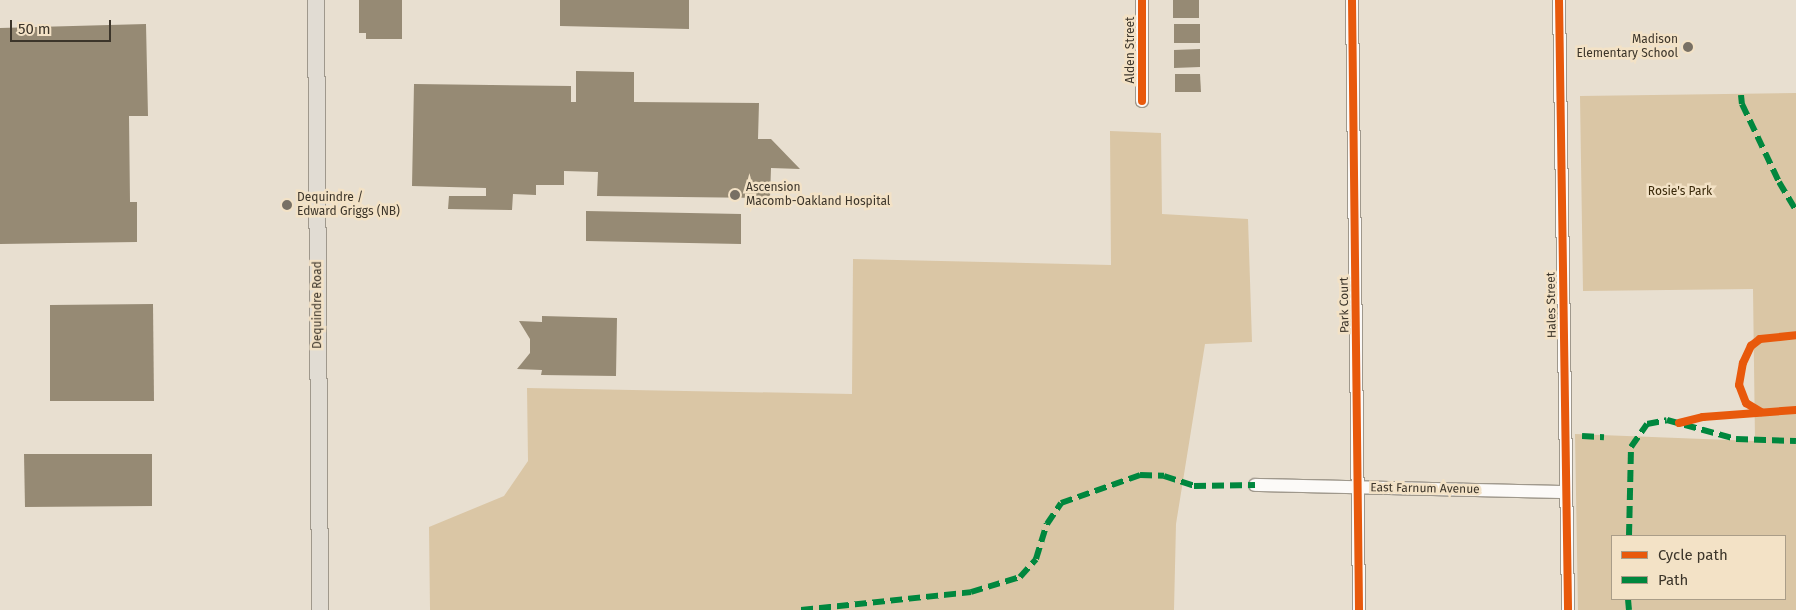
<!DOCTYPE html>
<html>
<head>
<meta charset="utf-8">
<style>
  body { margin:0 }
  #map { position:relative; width:1796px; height:610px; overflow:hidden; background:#e8dfd0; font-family:"Fira Sans",sans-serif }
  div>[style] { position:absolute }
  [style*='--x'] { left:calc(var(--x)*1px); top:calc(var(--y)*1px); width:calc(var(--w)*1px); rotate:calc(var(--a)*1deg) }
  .green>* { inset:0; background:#dac6a5 }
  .building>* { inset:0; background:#968a74 }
  .roads { filter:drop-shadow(1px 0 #9f988c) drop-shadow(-1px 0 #9f988c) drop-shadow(0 1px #9f988c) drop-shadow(0 -1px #9f988c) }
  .minor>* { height:12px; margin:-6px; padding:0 6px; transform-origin:6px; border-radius:6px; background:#fcfaf8 }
  .major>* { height:16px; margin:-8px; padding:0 8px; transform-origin:8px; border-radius:8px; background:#e1dcd3 }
  .quiet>* { height:6px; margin-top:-3px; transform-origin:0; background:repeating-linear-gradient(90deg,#00873e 0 12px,transparent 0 18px) }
  .cycleway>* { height:8px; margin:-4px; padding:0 4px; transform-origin:4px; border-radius:4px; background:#e8590c }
  .dots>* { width:14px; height:14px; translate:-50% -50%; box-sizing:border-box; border:2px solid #f3e2c6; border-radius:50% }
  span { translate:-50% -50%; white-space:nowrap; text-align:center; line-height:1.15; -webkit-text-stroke:5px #f3e2c6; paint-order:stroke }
  .poi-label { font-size:12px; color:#3c352a }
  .right { translate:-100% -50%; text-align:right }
  .left { translate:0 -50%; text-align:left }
  .street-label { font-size:12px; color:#3c352a }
  .park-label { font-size:12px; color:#3a290a }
  .legend { position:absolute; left:1611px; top:535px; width:175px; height:65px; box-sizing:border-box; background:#f3e2c6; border:1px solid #aa9d88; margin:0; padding:6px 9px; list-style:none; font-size:15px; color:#3c352a }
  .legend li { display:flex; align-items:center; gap:10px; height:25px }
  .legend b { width:25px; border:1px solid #aa9d88 }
  .scale { position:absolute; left:10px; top:20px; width:101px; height:22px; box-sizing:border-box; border:2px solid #3c352a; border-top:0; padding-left:6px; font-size:15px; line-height:18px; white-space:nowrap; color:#3c352a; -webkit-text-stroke:4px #f3e2c6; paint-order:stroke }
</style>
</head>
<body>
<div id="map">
  <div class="green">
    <i style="clip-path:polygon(evenodd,1796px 93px,1796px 610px,1578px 610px,1575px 434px,1755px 441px,1753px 289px,1583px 291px,1580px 96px,1796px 93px,1785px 536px,1785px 599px,1612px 599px,1612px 536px,1785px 536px)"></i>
    <i style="clip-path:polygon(1110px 131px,1161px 133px,1162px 214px,1248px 219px,1252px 342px,1205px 344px,1176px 524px,1174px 610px,430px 610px,429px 527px,504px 496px,528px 461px,527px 388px,852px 394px,853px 259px,1111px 265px)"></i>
  </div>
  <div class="building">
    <i style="clip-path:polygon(359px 0,402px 0,402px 39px,366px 39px,366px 33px,359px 33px)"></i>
    <i style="clip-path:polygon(560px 0,689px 0,689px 29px,560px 26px)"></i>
    <i style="clip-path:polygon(1173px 0,1199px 0,1199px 18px,1173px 18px)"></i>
    <i style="clip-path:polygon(146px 24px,148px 116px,129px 116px,130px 202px,137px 202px,137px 242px,0 244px,0 28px)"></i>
    <i style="clip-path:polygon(1174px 24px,1200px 24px,1200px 43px,1174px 43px)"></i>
    <i style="clip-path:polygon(1200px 49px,1200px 67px,1174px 68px,1174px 50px)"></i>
    <i style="clip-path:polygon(576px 71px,634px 72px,634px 102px,759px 103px,758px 139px,771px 139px,800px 169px,771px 168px,770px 198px,597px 196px,598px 172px,564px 171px,564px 185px,536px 185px,536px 195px,513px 194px,512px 210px,448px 209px,449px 196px,486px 196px,486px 188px,412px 186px,414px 84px,571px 86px,571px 102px,576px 102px)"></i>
    <i style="clip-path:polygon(1175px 74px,1200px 74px,1201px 92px,1175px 92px)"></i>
    <i style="clip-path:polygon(586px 211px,741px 214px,741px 244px,586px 241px)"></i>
    <i style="clip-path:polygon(153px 304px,154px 401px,50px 401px,50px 305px)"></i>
    <i style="clip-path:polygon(542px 316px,617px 318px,616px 376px,541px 375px,542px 370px,517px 369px,530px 353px,530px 339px,519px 321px,542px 322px)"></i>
    <i style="clip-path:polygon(24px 454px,152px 454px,152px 506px,25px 507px)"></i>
  </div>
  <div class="roads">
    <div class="minor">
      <i style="--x:1142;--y:0;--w:101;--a:90"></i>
      <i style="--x:1352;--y:0;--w:610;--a:89.34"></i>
      <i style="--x:1559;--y:0;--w:610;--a:89.15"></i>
      <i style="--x:1255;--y:485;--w:311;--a:1.3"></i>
    </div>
    <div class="major">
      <i style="--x:316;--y:0;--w:610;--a:89.62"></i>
    </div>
  </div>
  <div class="quiet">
    <i style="--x:1741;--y:95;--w:9;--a:84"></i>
    <i style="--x:1742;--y:104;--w:86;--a:64.6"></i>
    <i style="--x:1779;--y:182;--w:33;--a:59"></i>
    <i style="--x:1582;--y:436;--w:22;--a:3"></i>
    <i style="--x:1629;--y:536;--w:89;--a:-88.7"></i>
    <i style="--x:1631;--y:447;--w:28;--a:-55"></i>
    <i style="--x:1647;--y:424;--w:20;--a:-11"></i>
    <i style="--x:1667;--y:420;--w:72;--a:15.4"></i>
    <i style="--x:1736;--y:439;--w:60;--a:1.9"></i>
    <i style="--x:1628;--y:599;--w:11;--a:85"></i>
    <i style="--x:801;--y:610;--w:171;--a:-6"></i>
    <i style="--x:971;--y:592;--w:51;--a:-17"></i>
    <i style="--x:1020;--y:577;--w:24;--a:-48"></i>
    <i style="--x:1036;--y:559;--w:37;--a:-73"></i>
    <i style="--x:1047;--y:524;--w:25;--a:-56"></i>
    <i style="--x:1061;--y:503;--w:84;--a:-19.5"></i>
    <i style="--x:1140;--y:475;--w:24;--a:2"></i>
    <i style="--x:1164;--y:476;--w:32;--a:18"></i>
    <i style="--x:1194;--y:486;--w:61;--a:-0.9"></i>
  </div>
  <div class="cycleway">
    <i style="--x:1142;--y:0;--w:101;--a:90"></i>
    <i style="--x:1352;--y:0;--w:610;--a:89.34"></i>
    <i style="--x:1559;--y:0;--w:610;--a:89.15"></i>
    <i style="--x:1761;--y:412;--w:17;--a:-149"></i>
    <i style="--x:1746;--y:403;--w:19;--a:-111"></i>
    <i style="--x:1739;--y:385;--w:22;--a:-80"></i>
    <i style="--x:1743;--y:363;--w:19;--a:-65"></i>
    <i style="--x:1751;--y:346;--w:11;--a:-38"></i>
    <i style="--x:1760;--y:339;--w:36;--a:-6"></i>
    <i style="--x:1679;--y:423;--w:25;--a:-14"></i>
    <i style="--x:1703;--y:417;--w:93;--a:-4.3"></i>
  </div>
  <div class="dots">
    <i style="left:1688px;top:47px;background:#787064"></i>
    <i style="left:735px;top:195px;background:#787064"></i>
    <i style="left:287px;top:205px;background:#787064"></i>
  </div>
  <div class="poi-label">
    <span class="right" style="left:1678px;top:47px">Madison<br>Elementary School</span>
    <span class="left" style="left:746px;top:195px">Ascension<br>Macomb-Oakland Hospital</span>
    <span class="left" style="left:297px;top:205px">Dequindre /<br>Edward Griggs (NB)</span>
  </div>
  <div class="street-label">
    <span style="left:1131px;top:50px;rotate:-90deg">Alden Street</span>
    <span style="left:318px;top:305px;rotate:-90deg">Dequindre Road</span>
    <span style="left:1345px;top:305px;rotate:-91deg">Park Court</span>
    <span style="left:1552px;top:305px;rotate:-91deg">Hales Street</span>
    <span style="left:1425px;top:489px;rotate:1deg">East Farnum Avenue</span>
  </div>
  <div class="park-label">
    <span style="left:1680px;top:192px">Rosie's Park</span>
  </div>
  <ul class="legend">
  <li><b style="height:6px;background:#e8590c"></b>Cycle path</li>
  <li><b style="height:6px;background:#00873e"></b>Path</li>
  </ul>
  <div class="scale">50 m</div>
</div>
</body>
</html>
